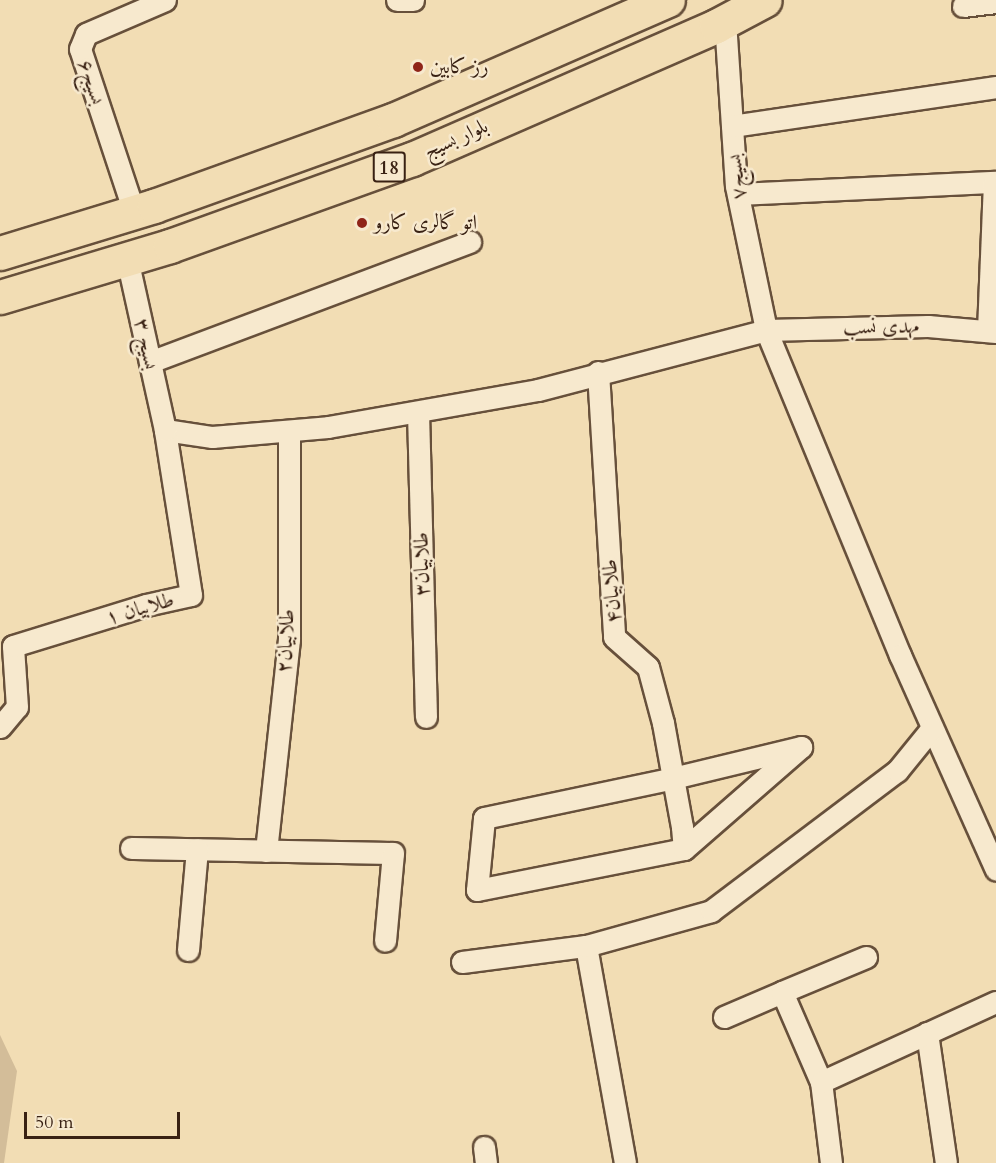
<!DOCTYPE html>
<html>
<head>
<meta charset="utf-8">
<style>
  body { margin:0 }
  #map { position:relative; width:996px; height:1163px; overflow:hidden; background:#f2ddb4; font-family:Cardo,Amiri,serif }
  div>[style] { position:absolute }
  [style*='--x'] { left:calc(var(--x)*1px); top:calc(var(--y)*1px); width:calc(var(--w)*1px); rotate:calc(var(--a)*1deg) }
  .green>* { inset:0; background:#d3bd99 }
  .roads { filter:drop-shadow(2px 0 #67503b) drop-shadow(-2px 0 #67503b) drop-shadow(0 2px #67503b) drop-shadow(0 -2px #67503b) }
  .minor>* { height:21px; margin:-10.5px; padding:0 10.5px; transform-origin:10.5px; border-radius:10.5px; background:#f7e9ce }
  .primary>* { height:33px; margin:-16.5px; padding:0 16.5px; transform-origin:16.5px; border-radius:16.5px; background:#f2ddb4 }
  .dots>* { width:16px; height:16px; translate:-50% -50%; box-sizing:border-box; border:3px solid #f7e9ce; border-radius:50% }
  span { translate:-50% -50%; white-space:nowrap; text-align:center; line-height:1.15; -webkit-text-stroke:5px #f7e9ce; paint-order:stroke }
  .shield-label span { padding:2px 4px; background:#f7e9ce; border:2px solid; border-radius:4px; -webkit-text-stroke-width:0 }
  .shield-label { font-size:20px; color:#392113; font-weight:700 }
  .poi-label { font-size:21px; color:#392113 }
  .left { translate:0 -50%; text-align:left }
  .street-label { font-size:21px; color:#392113 }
  .scale { position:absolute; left:24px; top:1112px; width:156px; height:27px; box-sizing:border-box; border:3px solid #392113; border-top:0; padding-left:8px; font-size:18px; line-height:21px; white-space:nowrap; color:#392113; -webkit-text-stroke:4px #f7e9ce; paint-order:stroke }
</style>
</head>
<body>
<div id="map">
  <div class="green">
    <i style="clip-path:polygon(0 1035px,17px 1071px,4px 1163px,0 1163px)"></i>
  </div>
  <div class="roads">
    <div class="minor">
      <i style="--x:397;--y:0;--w:16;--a:0"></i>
      <i style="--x:963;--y:6;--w:33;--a:-7"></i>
      <i style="--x:725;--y:21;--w:165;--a:86.2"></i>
      <i style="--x:736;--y:186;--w:147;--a:78.2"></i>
      <i style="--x:766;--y:330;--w:352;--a:67.6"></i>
      <i style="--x:900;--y:655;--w:235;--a:65.9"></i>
      <i style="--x:732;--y:126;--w:267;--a:-8.4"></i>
      <i style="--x:738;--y:194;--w:258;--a:-2.7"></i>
      <i style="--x:134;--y:212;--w:172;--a:-108.3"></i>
      <i style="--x:80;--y:49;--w:16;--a:-68"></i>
      <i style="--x:86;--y:34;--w:86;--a:-23.3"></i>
      <i style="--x:988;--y:331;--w:149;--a:-87.7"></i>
      <i style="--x:150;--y:362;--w:342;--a:-20.6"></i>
      <i style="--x:598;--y:372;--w:265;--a:86.5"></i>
      <i style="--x:614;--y:637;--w:45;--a:41.4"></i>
      <i style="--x:648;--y:667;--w:58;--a:75"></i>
      <i style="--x:663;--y:723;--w:56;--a:79.7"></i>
      <i style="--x:673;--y:778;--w:50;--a:79.6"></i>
      <i style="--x:682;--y:827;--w:22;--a:85"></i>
      <i style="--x:684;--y:849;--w:211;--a:168.8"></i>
      <i style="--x:477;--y:890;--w:72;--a:-84.4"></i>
      <i style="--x:484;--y:818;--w:193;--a:-11.9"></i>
      <i style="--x:673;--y:778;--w:132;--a:-13.6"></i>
      <i style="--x:801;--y:747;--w:155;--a:138.9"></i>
      <i style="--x:418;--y:412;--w:305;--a:88.5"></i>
      <i style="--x:165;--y:430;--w:48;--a:8.5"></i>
      <i style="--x:212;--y:437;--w:116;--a:-4.9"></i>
      <i style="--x:328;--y:427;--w:213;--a:-10"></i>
      <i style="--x:538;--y:390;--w:236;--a:-14.7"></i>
      <i style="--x:766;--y:330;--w:162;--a:-1.4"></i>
      <i style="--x:928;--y:326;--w:68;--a:5"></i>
      <i style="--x:0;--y:727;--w:26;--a:-50"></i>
      <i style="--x:17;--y:707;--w:61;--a:-93.8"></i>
      <i style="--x:13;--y:646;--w:139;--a:-17.1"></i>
      <i style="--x:146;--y:605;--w:46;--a:-12.5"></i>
      <i style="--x:191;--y:595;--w:167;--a:-99"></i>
      <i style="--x:165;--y:430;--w:175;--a:-102.5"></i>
      <i style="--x:131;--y:848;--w:262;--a:1.1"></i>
      <i style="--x:393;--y:853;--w:88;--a:95.2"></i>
      <i style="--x:266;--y:851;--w:213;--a:-83.8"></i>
      <i style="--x:289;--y:639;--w:208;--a:-90"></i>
      <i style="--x:586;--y:946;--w:220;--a:79.8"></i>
      <i style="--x:188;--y:950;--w:101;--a:-84.9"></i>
      <i style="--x:462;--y:962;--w:125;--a:-7.4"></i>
      <i style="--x:586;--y:946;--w:130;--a:-15.6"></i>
      <i style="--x:711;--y:911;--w:233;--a:-37"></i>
      <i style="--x:897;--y:771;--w:55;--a:-50.9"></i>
      <i style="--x:724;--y:1017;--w:63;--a:-23.3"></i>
      <i style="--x:927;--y:1033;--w:131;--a:81.7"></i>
      <i style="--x:821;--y:1082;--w:98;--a:-113.4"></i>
      <i style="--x:782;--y:992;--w:91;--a:-22.6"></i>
      <i style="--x:484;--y:1147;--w:16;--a:83"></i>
      <i style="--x:831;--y:1163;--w:82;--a:-97"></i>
      <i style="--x:821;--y:1082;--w:192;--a:-24.6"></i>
    </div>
    <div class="primary">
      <i style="--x:0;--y:253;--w:161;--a:-17"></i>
      <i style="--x:154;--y:206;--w:254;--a:-19.8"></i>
      <i style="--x:393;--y:120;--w:300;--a:-23.6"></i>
      <i style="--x:0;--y:297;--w:177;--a:-16.7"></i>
      <i style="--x:170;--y:246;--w:257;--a:-19.8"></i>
      <i style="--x:412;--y:159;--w:332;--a:-23.6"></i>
      <i style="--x:716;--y:26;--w:55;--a:-28"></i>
    </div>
  </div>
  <div class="dots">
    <i style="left:418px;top:67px;background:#8f2418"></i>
    <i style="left:362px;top:223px;background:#8f2418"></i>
  </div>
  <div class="shield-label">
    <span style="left:389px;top:167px">18</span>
  </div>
  <div class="poi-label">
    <span class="left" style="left:430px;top:67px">رز کابین</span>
    <span class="left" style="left:374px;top:223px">اتو گالری کارو</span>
  </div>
  <div class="street-label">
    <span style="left:91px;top:82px;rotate:71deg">بسیج۶</span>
    <span style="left:456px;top:139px;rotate:-24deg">بلوار بسیج</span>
    <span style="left:737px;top:177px;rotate:-97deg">بسیج۷</span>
    <span style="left:881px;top:327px;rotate:-1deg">مهدی نسب</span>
    <span style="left:146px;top:344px;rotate:78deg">بسیج ۳</span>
    <span style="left:422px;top:564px;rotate:-91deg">طلابیان۳</span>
    <span style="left:612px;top:591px;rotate:-94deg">طلابیان۴</span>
    <span style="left:140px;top:609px;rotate:-16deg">طلابیان ۱</span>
    <span style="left:286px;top:641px;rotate:-87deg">طلابیان۲</span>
  </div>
  <div class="scale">50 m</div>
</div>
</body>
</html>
